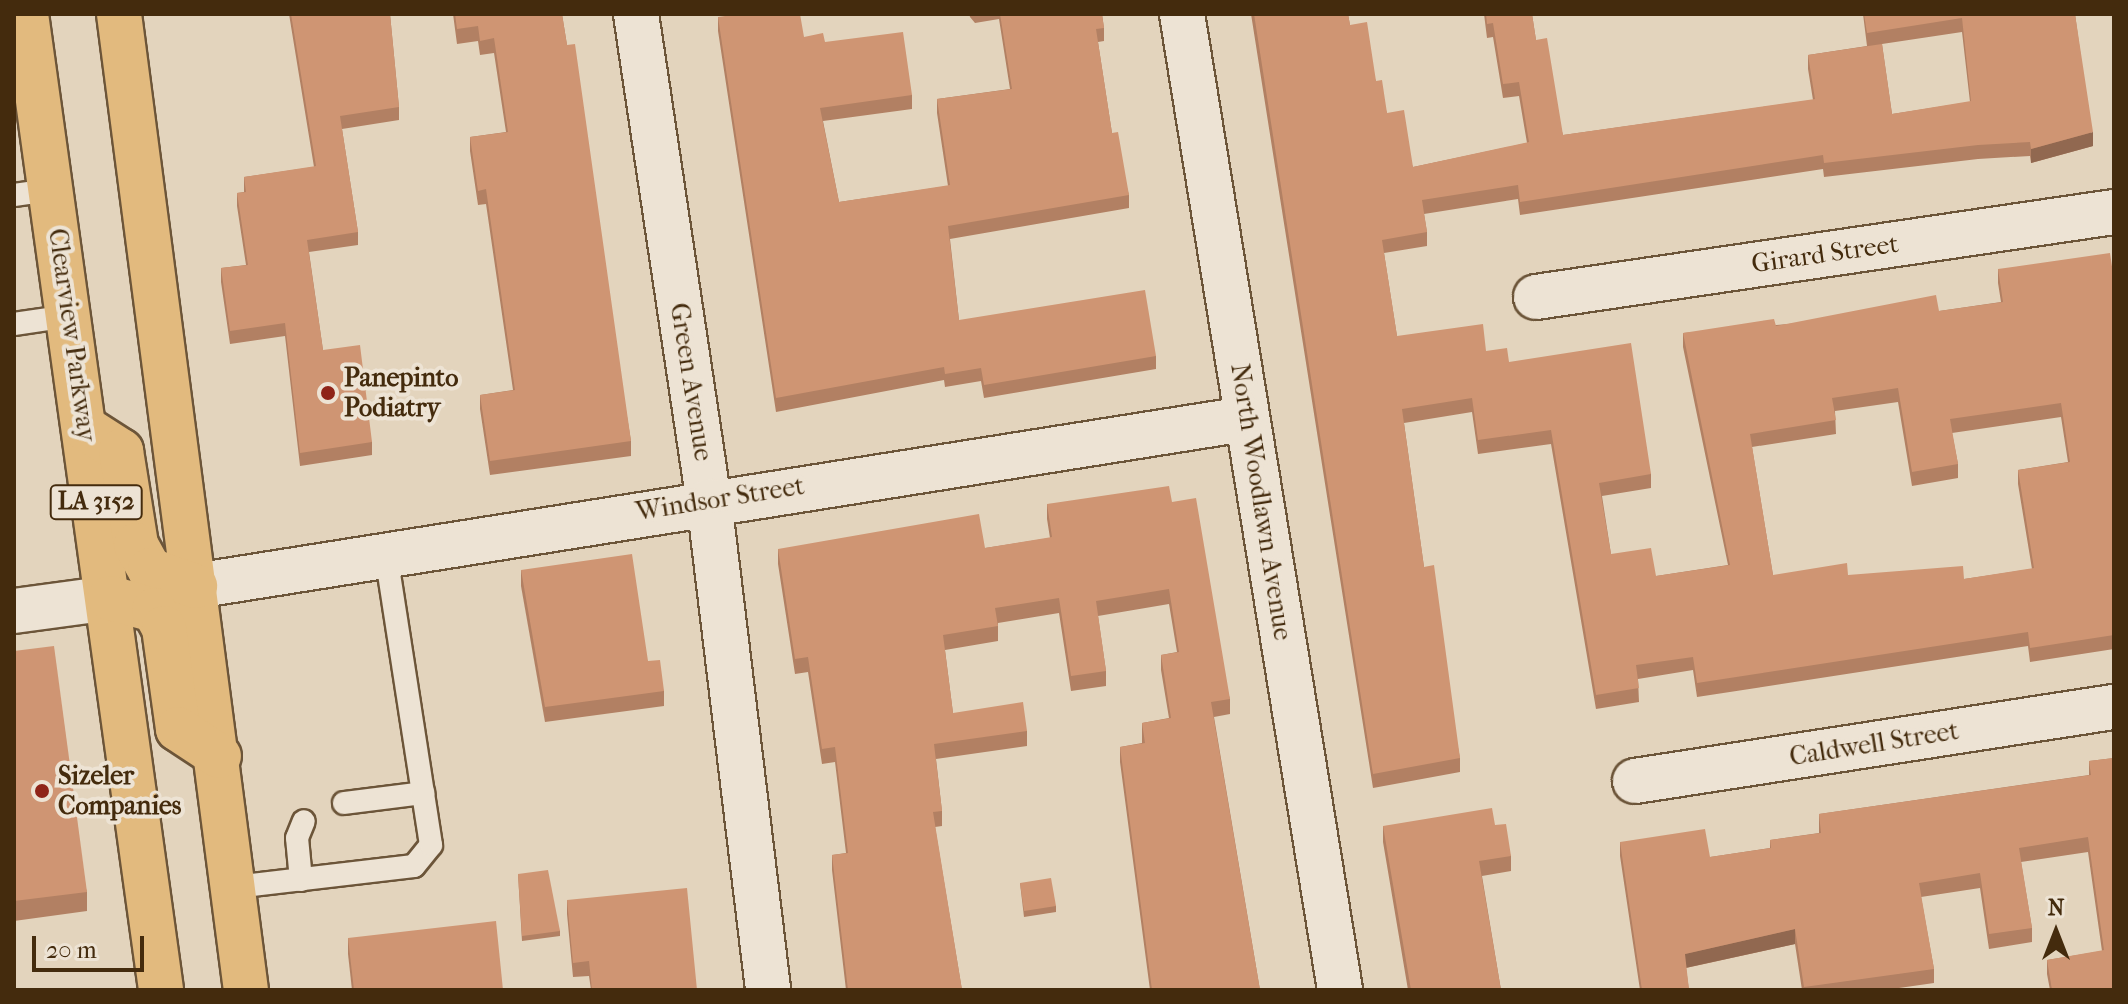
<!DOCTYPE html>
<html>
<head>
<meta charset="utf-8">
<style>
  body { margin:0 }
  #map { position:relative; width:2128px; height:1004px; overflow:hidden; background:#e3d4bd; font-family:"IM FELL French Canon",serif }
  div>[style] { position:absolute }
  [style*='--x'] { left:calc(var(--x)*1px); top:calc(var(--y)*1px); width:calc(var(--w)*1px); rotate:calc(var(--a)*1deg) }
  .roads { filter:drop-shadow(2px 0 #6c5539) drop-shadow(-2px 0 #6c5539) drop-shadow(0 2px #6c5539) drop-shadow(0 -2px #6c5539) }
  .service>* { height:22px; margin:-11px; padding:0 11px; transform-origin:11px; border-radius:11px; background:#ede3d4 }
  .minor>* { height:44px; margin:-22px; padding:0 22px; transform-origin:22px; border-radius:22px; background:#ede3d4 }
  .trunk>* { height:44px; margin:-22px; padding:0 22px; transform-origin:22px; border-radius:22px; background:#e2ba7e }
  .wall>* { inset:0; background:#b28063 }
  .shaded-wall>* { inset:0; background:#916850 }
  .building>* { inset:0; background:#cf9573 }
  .dots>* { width:22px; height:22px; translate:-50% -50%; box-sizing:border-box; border:4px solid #ede3d4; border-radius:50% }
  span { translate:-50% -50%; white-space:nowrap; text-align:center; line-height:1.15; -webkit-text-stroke:8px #ede3d4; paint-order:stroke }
  .shield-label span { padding:2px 6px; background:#ede3d4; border:2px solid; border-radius:6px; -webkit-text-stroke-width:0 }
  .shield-label { font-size:24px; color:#442b0d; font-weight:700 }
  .street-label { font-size:26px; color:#442b0d }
  .poi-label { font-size:26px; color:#442b0d; font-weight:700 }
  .left { translate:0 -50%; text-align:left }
  .frame { position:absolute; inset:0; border:16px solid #442b0d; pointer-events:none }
  .north { position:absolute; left:2016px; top:892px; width:80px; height:80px; -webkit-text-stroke:6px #ede3d4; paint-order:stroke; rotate:0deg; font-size:22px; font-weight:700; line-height:32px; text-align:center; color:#442b0d }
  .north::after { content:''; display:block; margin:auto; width:28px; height:36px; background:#442b0d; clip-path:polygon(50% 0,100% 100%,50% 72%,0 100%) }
  .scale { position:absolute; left:32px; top:936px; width:112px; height:36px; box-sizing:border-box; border:4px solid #442b0d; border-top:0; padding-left:10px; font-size:24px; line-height:28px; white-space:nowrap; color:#442b0d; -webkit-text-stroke:6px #ede3d4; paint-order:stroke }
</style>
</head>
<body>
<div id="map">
  <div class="roads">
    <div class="service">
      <i style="--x:14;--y:195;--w:37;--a:-8"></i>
      <i style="--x:14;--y:324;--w:56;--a:-8.3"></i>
      <i style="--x:344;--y:803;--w:80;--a:-7.2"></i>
      <i style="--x:301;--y:880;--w:42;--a:-95.4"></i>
      <i style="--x:297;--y:838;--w:18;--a:-68"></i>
      <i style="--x:235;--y:887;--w:180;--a:-6.7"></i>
      <i style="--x:414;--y:866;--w:27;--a:-51"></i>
      <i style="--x:431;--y:845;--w:294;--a:-98.8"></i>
    </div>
    <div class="minor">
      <i style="--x:636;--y:14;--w:492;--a:81.5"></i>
      <i style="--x:709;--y:501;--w:493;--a:83.1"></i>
      <i style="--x:1182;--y:14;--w:989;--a:80.8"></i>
      <i style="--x:1536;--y:297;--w:584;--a:-8.37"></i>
      <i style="--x:195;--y:586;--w:1063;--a:-9.04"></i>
      <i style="--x:14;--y:611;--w:97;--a:-7.7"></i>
      <i style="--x:1635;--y:781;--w:485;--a:-8.8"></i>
    </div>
    <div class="trunk">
      <i style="--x:26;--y:14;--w:985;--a:82.12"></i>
      <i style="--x:119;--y:14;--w:984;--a:82.59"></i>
      <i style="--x:85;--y:428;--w:43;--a:32.6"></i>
      <i style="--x:121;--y:451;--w:95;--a:80.9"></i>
      <i style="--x:136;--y:545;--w:29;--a:61"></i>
      <i style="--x:150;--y:570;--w:48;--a:19.6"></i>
      <i style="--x:110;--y:598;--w:46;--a:15.3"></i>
      <i style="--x:154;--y:610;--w:21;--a:61"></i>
      <i style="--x:164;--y:628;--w:102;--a:82.1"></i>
      <i style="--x:178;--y:729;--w:49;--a:33.4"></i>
    </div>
  </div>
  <div class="wall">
    <i style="clip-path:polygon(289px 14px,390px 14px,399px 107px,399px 120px,342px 129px,358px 232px,358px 245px,309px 252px,323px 350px,372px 442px,372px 455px,300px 466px,285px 336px,230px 344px,221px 282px,221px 268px,246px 265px,237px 206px,237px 193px,244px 192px,244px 177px,314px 167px)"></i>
    <i style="clip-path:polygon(453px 14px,562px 14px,631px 441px,631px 456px,490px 475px,480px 409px,480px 395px,513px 390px,486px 204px,478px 205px,470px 151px,470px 137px,506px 132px,494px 53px,480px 55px,478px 41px,457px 44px)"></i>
    <i style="clip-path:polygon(969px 14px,1102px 14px,1104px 28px,1104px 41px,1098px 42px,1112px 133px,1129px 195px,1129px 208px,950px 239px,959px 320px,1156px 356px,1156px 369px,984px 398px,981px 381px,945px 387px,944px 380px,776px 412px,718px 31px,718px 17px,825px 42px,912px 95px,912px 109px,823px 121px,839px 202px,948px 186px,937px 113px,937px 99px,1010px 89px,999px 19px,975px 23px,970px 17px)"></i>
    <i style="clip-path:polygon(evenodd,1251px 14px,1348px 14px,1350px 25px,1376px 81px,1387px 113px,1413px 167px,1527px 143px,1519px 96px,1503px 98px,1493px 37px,1487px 38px,1484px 14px,1532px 14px,1536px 40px,1563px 135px,1813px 100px,1808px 69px,1808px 55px,1867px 46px,1863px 14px,2075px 14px,2093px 146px,2031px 163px,2030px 156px,1978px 159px,1824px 177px,1823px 169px,1520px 215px,1518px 199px,1424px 214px,1427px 232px,1427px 246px,1384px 253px,1397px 336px,1486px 351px,1509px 362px,1651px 474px,1651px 488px,1602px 496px,1611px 554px,1656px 576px,1728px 565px,1683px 347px,1683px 333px,1939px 311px,2001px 302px,1998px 283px,1998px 269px,2114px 280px,2114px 649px,2030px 662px,2028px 646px,1697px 697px,1693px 670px,1638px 679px,1639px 702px,1596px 709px,1551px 444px,1478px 454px,1472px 412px,1404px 423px,1424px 567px,1460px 758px,1460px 772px,1373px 788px,1251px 14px,1962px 32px,1970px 102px,1892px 114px,1882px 44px,1962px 32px,1251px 14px,1898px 402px,1912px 486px,1958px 478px,1958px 464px,1952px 433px,2061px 417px,2068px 462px,2018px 470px,2018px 484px,2032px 569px,1964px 579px,1773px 575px,1752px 447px,1836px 434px,1835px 411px,1898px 402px)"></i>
    <i style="clip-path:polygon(14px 502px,16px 521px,16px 536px,14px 537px)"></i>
    <i style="clip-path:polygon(1172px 502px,1230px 699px,1230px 714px,1214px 717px,1260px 990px,1150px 990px,1120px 762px,1120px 747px,1142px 743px,1142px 723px,1169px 718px,1161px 670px,1161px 655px,1177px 652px,1169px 604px,1098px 616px,1106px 671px,1106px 686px,1071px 691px,1059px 613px,998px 623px,998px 641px,945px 650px,953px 713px,1027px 731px,1027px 746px,936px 759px,942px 811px,942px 826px,935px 827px,962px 990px,846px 990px,832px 870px,832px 855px,846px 853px,835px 762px,822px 764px,808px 672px,795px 674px,778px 564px,778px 549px,985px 548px,1050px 538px,1047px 519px,1047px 504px)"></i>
    <i style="clip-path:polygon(521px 570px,648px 661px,664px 691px,664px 706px,545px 722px,521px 586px)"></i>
    <i style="clip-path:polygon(14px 651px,87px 892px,87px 911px,14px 921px)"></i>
    <i style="clip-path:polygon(2114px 758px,2114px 990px,2050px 990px,2047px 974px,2047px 960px,2102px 951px,2088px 852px,2021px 862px,2032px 928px,2032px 942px,1989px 949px,1980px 888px,1921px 897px,1934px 969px,1934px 983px,1885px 990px,1802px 990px,1795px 944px,1686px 968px,1689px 990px,1640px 990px,1620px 856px,1620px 842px,1710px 857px,1770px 848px,1770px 840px,1819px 833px,1819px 814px,2089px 775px,2089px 761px)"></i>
    <i style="clip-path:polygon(1495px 825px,1511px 856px,1511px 871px,1482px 876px,1501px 990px,1408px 990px,1383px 842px,1383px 826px)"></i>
    <i style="clip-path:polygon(518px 874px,560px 931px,560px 936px,522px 941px)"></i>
    <i style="clip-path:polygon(1020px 883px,1056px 906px,1056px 912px,1024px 917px)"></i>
    <i style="clip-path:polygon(567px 900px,697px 990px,591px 990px,589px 976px,573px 977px,567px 914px)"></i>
    <i style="clip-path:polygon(348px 938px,503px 990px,352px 990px,348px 954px)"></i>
  </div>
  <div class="shaded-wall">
    <i style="clip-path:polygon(2093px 132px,2093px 146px,2031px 163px,2031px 149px)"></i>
    <i style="clip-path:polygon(1795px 929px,1795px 944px,1685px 968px,1685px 954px)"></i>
  </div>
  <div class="building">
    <i style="clip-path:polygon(291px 14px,390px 14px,399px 107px,340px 116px,358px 232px,307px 240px,323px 350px,360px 345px,372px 442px,300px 453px,285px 323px,230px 331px,221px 268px,248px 265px,237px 193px,246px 192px,244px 177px,316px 166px)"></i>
    <i style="clip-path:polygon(455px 14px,562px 14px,567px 45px,575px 44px,631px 441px,490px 461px,480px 395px,515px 390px,486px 189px,478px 191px,470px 137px,508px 132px,494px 38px,480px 41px,478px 26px,457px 29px)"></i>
    <i style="clip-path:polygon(739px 14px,800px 14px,804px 37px,823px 33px,825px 42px,903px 32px,912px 95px,820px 108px,839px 202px,950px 185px,937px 99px,1012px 89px,1000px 14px,1102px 14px,1104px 28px,1096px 29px,1112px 133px,1118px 132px,1129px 195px,948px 226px,959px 320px,1145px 290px,1156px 356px,984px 385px,981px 368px,945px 374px,944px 367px,776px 398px,718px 17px)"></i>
    <i style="clip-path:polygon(evenodd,1254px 14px,1348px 14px,1350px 25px,1367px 22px,1376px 81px,1382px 80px,1387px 113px,1404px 110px,1413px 167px,1529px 142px,1519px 82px,1503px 84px,1493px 23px,1487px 24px,1486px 14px,1532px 14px,1536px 40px,1547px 38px,1563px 135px,1815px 99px,1808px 55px,1882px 44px,1892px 114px,1971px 101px,1962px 18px,1867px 33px,1864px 14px,2075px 14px,2093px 132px,2031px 149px,2030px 142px,1978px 145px,1824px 163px,1823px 155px,1520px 202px,1518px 185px,1422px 200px,1427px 232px,1382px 240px,1397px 336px,1483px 324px,1486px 351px,1507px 348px,1509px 362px,1631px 343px,1651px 474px,1599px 483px,1611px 554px,1651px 548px,1656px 576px,1730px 565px,1683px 333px,1774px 319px,1776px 326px,1936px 295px,1939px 311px,2003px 302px,1998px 269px,2110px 253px,2114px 280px,2114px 635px,2030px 648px,2028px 632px,1697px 683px,1693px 657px,1636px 665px,1639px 688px,1596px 695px,1551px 430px,1478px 440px,1472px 398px,1402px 409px,1424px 567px,1434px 565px,1460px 758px,1373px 774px,1254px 14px,1898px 388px,1912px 472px,1958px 464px,1950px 419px,2061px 403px,2070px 462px,2018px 470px,2034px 568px,1964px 579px,1963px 566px,1848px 575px,1847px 563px,1773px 575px,1750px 434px,1836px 420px,1832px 398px,1898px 388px)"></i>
    <i style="clip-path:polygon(1169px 486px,1172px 502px,1196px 498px,1230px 699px,1211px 702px,1260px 990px,1152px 990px,1120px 747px,1145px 743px,1142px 723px,1171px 718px,1161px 655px,1179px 652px,1169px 589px,1096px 601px,1106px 671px,1071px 676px,1059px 598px,995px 608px,998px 626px,943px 635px,953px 713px,1023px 702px,1027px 731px,934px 744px,942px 811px,933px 812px,962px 990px,848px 990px,832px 855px,848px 853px,835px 747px,822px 749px,808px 657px,795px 659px,778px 549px,979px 514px,985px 548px,1052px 537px,1047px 504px)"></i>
    <i style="clip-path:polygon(14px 502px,16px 521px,14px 521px)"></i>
    <i style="clip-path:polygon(632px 554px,648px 661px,660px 660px,664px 691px,545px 707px,521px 570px)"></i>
    <i style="clip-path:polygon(54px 646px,87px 892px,14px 901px,14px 651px)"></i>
    <i style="clip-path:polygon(2114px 758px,2114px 990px,2052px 990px,2047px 960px,2104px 950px,2088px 837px,2019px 848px,2032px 928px,1989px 934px,1980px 873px,1919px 883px,1934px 969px,1804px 987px,1795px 929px,1685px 954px,1689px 990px,1642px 990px,1620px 842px,1705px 829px,1710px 857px,1771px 848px,1770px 840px,1821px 833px,1819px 814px,2091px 775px,2089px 761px)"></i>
    <i style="clip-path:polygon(1492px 808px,1495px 825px,1506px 824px,1511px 856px,1479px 861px,1501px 990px,1411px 990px,1383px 826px)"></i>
    <i style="clip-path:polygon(548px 870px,560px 931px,522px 936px,518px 874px)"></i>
    <i style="clip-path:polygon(1051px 878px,1056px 906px,1024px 911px,1020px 883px)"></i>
    <i style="clip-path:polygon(687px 888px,697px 990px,592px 990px,589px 961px,573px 963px,567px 900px)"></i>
    <i style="clip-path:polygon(496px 921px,503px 990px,354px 990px,348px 938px)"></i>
  </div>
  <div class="dots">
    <i style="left:328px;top:393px;background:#8f2418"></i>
    <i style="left:42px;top:791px;background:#8f2418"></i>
  </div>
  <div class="shield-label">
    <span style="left:96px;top:502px">LA 3152</span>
  </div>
  <div class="street-label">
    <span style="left:1825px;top:254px;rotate:-8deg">Girard Street</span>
    <span style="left:72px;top:335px;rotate:82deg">Clearview Parkway</span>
    <span style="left:691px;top:382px;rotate:81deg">Green Avenue</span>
    <span style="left:720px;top:499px;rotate:-9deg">Windsor Street</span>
    <span style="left:1261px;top:502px;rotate:81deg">North Woodlawn Avenue</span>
    <span style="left:1874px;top:744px;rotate:-9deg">Caldwell Street</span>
  </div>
  <div class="poi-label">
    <span class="left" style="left:344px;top:393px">Panepinto<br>Podiatry</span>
    <span class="left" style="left:58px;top:791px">Sizeler<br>Companies</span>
  </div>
  <div class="frame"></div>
  <div class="north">N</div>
  <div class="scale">20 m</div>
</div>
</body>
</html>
